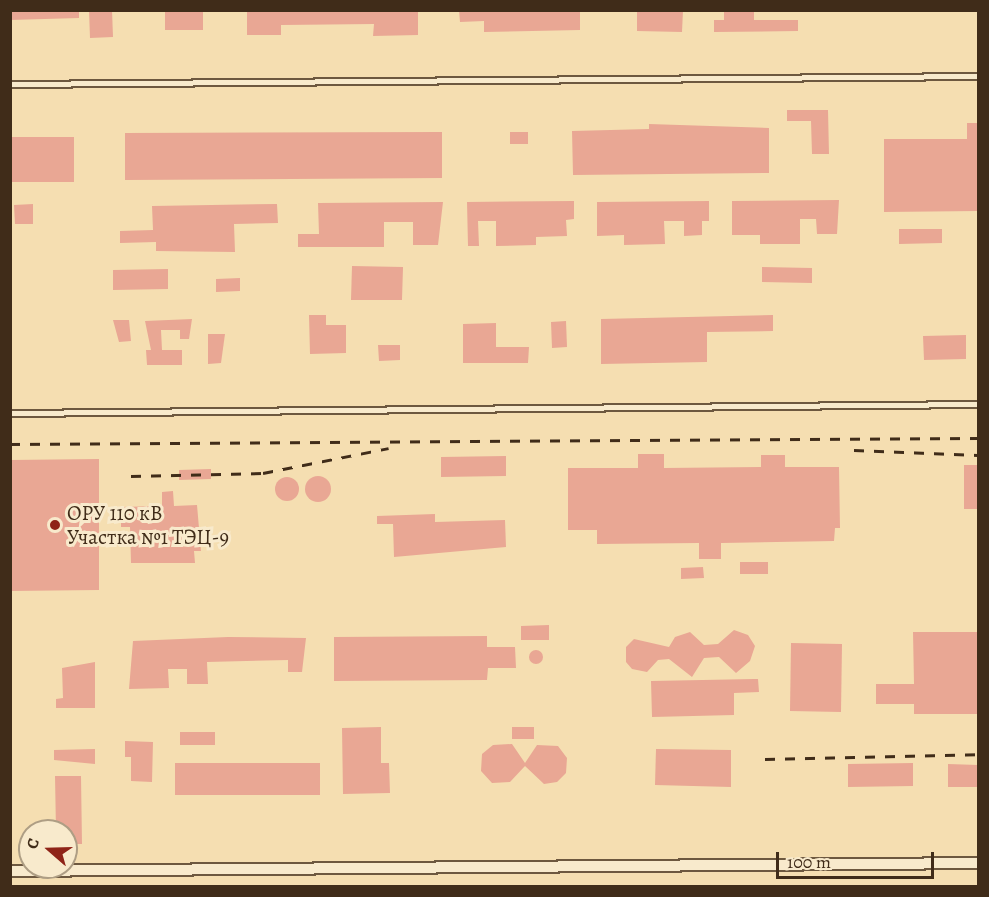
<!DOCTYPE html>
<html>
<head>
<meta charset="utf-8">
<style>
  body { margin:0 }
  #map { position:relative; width:989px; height:897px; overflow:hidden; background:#f5deb1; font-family:Alegreya,serif }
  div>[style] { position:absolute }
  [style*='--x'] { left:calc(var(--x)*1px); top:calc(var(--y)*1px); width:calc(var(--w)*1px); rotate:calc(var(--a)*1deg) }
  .building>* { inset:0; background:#e9a794 }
  .round { border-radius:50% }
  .roads { filter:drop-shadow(2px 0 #6d583f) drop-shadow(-2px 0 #6d583f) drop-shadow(0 2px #6d583f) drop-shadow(0 -2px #6d583f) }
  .service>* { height:5px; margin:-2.5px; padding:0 2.5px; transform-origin:2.5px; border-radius:2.5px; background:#f8eacc }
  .minor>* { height:10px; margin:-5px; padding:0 5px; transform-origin:5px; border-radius:5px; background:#f8eacc }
  .rail>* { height:3px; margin-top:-1.5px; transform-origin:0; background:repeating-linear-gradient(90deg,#402c19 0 10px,transparent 0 20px) }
  .dots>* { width:16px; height:16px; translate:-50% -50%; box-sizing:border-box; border:3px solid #f8eacc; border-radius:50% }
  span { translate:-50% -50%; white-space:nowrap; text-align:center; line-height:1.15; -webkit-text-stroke:6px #f8eacc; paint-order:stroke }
  .poi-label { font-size:21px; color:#402c19 }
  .left { translate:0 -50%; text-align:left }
  .frame { position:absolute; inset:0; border:12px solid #402c19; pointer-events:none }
  .north { position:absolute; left:18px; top:819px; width:60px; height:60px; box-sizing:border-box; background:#f8eacc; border:2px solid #ae9e84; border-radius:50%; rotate:290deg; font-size:16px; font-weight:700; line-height:24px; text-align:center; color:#402c19 }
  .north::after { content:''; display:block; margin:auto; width:21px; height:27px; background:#8f2418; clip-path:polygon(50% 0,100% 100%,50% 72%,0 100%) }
  .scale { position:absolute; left:776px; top:852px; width:158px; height:27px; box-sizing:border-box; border:3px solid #402c19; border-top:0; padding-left:8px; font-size:18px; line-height:21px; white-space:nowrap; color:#402c19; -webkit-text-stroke:4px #f8eacc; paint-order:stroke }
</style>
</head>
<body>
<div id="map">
  <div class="building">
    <i style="clip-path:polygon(10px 10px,79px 10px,79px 18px,10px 20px)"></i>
    <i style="clip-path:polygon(89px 10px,112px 10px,113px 37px,90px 38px)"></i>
    <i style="clip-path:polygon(165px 10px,203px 10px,203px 30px,165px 30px)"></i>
    <i style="clip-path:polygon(247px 10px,418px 10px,418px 35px,373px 36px,374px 24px,281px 25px,281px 35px,247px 35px)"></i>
    <i style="clip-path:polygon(459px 10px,580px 10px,580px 30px,484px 32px,484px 21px,460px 22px)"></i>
    <i style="clip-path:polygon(637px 10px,683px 10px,682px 32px,637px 31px)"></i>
    <i style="clip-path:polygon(724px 11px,754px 11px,754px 20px,798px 20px,798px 31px,714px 32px,714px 20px,724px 20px)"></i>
    <i style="clip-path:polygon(787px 110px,828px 110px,829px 154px,812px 154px,811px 121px,787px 121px)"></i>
    <i style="clip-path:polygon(967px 123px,978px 123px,978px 211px,884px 212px,884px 139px,967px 139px)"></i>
    <i style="clip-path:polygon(649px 124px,769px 128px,769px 173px,573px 175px,572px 131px,649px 129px)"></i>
    <i style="clip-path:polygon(442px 132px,442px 178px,125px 180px,125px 133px)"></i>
    <i style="clip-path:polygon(510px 132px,528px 132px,528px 144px,510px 144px)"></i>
    <i style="clip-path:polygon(10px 137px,74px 137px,74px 182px,10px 182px)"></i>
    <i style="clip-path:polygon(839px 200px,837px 234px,817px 234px,816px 219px,800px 219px,800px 244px,760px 244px,760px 235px,732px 235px,732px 201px)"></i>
    <i style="clip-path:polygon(574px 201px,574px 219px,566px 220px,567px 236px,536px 237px,536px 245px,496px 246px,496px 221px,478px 221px,479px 246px,468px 246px,467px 202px)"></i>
    <i style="clip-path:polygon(709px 201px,709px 221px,702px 221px,702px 235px,684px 236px,684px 221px,664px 221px,665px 244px,624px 245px,624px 235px,597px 236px,597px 202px)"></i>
    <i style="clip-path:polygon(443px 202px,438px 245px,413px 245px,413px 222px,384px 222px,384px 247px,298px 247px,298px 234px,319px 234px,318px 203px)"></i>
    <i style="clip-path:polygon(33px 204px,33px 224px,15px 224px,14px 205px)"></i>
    <i style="clip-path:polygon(277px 204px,278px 223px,234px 224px,235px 252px,156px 251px,156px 242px,120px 243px,120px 231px,153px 230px,152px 206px)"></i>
    <i style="clip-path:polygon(899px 229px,942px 229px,942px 243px,899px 244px)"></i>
    <i style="clip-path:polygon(352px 266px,403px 267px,402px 300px,351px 300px)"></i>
    <i style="clip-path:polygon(762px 267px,812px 268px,812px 283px,762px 282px)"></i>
    <i style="clip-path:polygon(168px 269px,168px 289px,113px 290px,113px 270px)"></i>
    <i style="clip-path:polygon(240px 278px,240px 291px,216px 292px,216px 279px)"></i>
    <i style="clip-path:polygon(309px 315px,326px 315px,326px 325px,346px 325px,346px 353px,310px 354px)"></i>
    <i style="clip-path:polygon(773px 315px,773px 331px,707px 332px,707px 362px,601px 364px,601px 319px)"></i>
    <i style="clip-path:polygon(192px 319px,189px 339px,180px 339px,180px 330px,161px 330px,162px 350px,182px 350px,182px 365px,147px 365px,146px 350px,151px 350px,145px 321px)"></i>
    <i style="clip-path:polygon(113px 320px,129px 320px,131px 341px,119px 342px)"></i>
    <i style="clip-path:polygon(566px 321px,567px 347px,552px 348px,551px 322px)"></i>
    <i style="clip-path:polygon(496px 323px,496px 347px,529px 347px,528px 363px,463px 363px,463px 324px)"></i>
    <i style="clip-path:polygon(208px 334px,225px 334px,221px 363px,208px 364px)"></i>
    <i style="clip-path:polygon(966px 335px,966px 359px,924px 360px,923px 336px)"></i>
    <i style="clip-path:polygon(378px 345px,400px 345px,400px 360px,379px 361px)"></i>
    <i style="clip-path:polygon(638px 454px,664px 454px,664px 468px,761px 467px,761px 455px,785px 455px,785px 467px,839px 467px,840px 528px,835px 528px,834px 541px,721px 543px,721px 559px,699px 559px,699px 543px,597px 544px,597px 530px,568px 530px,568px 468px,638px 468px)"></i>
    <i style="clip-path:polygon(506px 456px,506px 476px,441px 477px,441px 457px)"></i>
    <i style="clip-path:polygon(99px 459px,99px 590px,10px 591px,10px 460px)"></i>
    <i style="clip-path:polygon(964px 465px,978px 465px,978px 509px,964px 509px)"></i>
    <i style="clip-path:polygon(211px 469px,211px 479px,179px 480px,179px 470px)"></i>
    <i class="round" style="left:305px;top:476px;width:26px;height:26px"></i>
    <i class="round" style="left:275px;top:477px;width:24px;height:24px"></i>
    <i style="clip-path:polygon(173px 491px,174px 506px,197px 505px,201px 551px,194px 551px,195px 563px,131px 563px,130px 527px,121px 527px,121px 507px,162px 506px,162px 492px)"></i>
    <i style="clip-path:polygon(435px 514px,435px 522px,505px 520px,506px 547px,394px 557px,393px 524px,377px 524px,377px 516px)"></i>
    <i style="clip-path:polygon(740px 562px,768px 562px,768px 574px,740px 574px)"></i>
    <i style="clip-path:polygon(703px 567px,704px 578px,681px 579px,681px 568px)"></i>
    <i style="clip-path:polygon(549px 625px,549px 640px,521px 640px,521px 626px)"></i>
    <i style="clip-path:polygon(734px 630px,748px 635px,755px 646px,750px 661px,736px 673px,719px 657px,704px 658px,692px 677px,669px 659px,658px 660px,647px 672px,632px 669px,626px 662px,626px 647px,634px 639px,669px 647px,675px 637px,690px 632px,704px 645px,718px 644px)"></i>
    <i style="clip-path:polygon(913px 632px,978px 632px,978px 714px,914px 714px,914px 704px,876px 704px,876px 684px,914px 684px)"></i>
    <i style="clip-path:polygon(487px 636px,487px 647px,515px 647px,516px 668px,488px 668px,487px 680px,334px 681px,334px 637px)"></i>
    <i style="clip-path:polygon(228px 637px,306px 638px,302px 672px,288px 672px,288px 660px,207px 662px,208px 684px,187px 684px,187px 669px,168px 669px,169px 688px,129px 689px,133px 641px)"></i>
    <i style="clip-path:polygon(791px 643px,842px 644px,841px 712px,790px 711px)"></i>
    <i class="round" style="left:529px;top:650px;width:14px;height:14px"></i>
    <i style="clip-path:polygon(95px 662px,95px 708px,56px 708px,56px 699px,63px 698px,62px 668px)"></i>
    <i style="clip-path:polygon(754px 679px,758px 679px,759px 692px,734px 693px,734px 715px,652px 717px,651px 681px)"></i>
    <i style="clip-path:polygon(381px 727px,381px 763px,389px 763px,390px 793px,343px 794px,342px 728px)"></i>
    <i style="clip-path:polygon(512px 727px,534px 727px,534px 739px,512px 739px)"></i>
    <i style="clip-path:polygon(180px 732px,215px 732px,215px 745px,180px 745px)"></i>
    <i style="clip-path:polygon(125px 741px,153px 742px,152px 782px,131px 781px,131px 757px,125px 757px)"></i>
    <i style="clip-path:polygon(512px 744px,525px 763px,537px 745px,558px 746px,567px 758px,566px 773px,557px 782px,544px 784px,525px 766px,510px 782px,492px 783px,481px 771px,482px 754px,493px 745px)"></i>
    <i style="clip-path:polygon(95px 749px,95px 764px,54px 760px,54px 750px)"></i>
    <i style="clip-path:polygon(656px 749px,731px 750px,731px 787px,655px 785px)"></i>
    <i style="clip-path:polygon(175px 763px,320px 763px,320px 795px,175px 795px)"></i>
    <i style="clip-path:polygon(913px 763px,913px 786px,848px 787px,848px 764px)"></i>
    <i style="clip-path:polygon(948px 764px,978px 765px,978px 787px,948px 787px)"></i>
    <i style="clip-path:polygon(55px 776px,81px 776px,82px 844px,66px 844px,66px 831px,56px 831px)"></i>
  </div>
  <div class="roads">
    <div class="service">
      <i style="--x:10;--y:84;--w:968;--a:-0.47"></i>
      <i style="--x:10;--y:413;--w:968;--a:-0.53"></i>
    </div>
    <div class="minor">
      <i style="--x:10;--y:871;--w:968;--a:-0.47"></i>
    </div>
  </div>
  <div class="rail">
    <i style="--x:10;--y:444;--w:968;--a:-0.36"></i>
    <i style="--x:854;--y:450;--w:124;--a:2.3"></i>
    <i style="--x:131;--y:476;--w:132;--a:-1.3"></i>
    <i style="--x:263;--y:473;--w:128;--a:-11.2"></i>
    <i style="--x:765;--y:759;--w:213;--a:-1.3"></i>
  </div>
  <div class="dots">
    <i style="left:55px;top:525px;background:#8f2418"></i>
  </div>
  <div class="poi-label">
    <span class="left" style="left:67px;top:525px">ОРУ 110 кВ<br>Участка №1 ТЭЦ-9</span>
  </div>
  <div class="frame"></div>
  <div class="north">С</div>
  <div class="scale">100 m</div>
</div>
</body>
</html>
